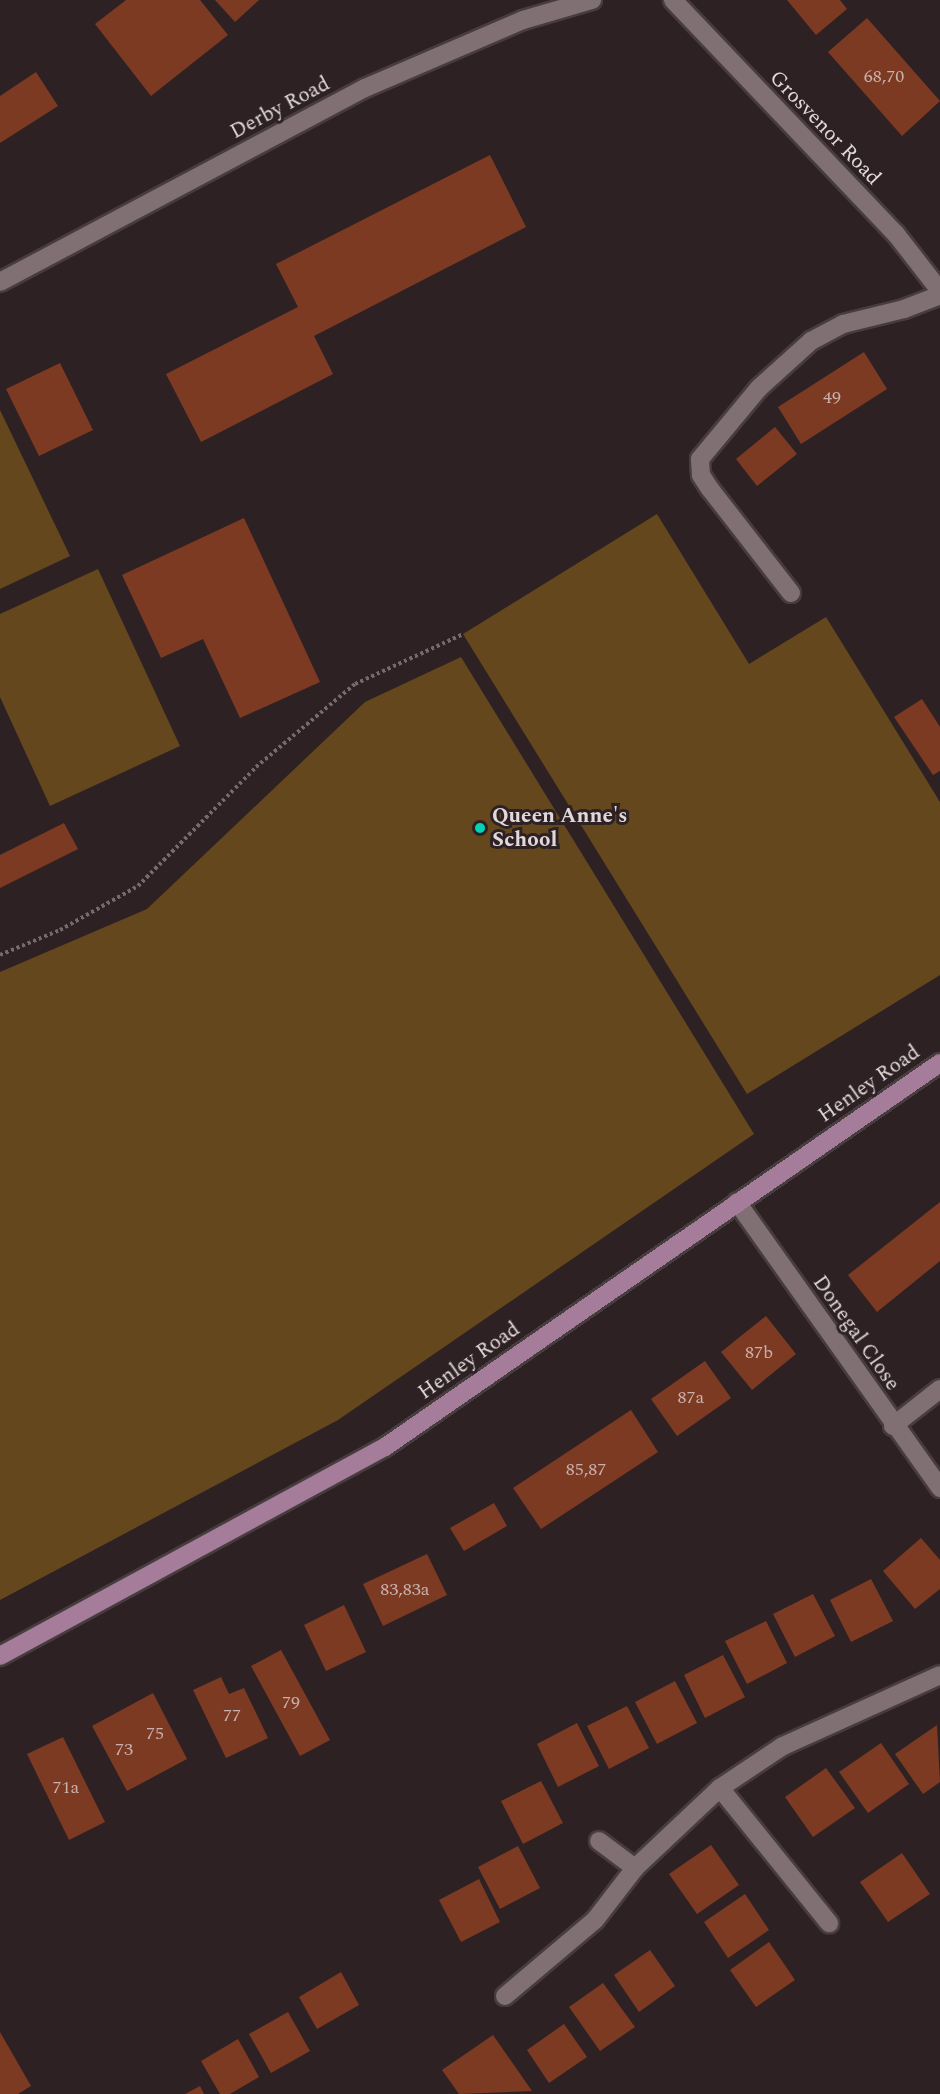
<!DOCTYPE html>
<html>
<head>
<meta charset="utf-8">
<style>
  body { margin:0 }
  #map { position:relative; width:940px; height:2094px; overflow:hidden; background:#2e2124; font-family:Spectral,serif }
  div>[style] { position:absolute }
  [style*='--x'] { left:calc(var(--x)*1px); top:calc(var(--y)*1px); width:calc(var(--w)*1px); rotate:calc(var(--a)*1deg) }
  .green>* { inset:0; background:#64471d }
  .building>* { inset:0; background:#7d3a22 }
  .path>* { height:4px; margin-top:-2px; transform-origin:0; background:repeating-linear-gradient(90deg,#766a6d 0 3px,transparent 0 6px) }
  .roads { filter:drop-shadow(2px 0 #473c3e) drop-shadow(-2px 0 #473c3e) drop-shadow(0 2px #473c3e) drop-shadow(0 -2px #473c3e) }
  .minor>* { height:18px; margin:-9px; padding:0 9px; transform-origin:9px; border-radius:9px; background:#807073 }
  .major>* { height:18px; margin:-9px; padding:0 9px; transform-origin:9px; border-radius:9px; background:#a57d9b }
  .dots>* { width:16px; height:16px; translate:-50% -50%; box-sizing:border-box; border:3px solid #2e2124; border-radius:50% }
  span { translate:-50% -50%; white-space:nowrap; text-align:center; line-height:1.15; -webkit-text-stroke:6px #2e2124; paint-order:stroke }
  .number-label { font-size:18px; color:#c8b0ac }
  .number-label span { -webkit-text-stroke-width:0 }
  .street-label { font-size:21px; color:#e1d8da }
  .poi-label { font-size:21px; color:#e1d8da; font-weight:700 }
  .left { translate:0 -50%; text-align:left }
</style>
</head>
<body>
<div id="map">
  <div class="green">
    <i style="clip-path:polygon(0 410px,70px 556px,0 589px)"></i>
    <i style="clip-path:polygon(657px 514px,749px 664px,826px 617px,940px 802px,940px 975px,747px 1094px,463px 634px)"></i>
    <i style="clip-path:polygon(98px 569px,180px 746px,50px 806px,0 697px,0 614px)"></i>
    <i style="clip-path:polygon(461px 657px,754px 1134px,338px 1420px,0 1600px,0 972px,147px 909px,365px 702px)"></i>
  </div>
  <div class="building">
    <i style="clip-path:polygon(126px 0,200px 0,228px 35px,151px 96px,95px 24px)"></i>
    <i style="clip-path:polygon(215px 0,259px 0,235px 22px)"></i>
    <i style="clip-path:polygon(787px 0,840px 0,847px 9px,816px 35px)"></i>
    <i style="clip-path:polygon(867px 18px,940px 101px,902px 136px,828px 52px)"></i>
    <i style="clip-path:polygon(36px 72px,58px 106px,0 143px,0 96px)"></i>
    <i style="clip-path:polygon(490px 155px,526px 227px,314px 336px,333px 374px,201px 442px,166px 374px,298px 307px,276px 264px)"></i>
    <i style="clip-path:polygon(864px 352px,887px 389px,801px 444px,778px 407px)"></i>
    <i style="clip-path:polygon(60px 363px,93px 430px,39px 456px,6px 389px)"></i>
    <i style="clip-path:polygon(775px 427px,797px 454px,757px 486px,736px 459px)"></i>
    <i style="clip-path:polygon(244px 518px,320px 682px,240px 718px,203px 639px,161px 658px,122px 575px)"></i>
    <i style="clip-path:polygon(922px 699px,940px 727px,940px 771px,933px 775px,894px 717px)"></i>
    <i style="clip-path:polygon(64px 823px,78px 849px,0 888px,0 855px)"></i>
    <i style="clip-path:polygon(940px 1202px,940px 1261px,877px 1312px,848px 1275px)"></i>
    <i style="clip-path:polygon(766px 1316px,796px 1354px,752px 1390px,721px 1352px)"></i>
    <i style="clip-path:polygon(705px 1361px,731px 1398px,677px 1436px,651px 1399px)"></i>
    <i style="clip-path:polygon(631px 1410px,658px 1452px,541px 1529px,513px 1488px)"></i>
    <i style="clip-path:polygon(494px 1503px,507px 1526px,464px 1551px,450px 1528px)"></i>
    <i style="clip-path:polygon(921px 1538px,940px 1560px,940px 1589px,915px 1609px,883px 1571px)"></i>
    <i style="clip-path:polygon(427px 1554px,447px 1595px,383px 1626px,363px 1584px)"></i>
    <i style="clip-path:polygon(871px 1579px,893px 1621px,851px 1642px,830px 1600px)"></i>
    <i style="clip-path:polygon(813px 1594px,835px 1636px,795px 1657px,773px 1614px)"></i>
    <i style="clip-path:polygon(344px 1605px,366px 1652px,326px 1671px,304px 1625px)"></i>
    <i style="clip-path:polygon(766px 1621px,787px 1663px,747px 1684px,725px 1641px)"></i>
    <i style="clip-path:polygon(281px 1650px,330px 1740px,300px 1756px,251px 1666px)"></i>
    <i style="clip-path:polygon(723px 1655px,745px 1697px,705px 1718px,684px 1675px)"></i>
    <i style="clip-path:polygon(221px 1677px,229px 1694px,244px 1688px,268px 1738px,226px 1758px,193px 1690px)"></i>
    <i style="clip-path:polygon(675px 1681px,697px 1723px,657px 1744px,635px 1702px)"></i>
    <i style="clip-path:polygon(153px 1693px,187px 1759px,127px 1791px,92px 1726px)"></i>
    <i style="clip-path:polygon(627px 1706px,649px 1748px,609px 1769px,587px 1726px)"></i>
    <i style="clip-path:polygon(577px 1723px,599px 1766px,558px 1787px,537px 1744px)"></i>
    <i style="clip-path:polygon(937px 1725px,940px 1782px,923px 1794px,895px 1754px)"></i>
    <i style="clip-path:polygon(63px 1737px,105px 1822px,69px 1840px,27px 1754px)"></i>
    <i style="clip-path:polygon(881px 1743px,909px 1784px,868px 1813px,839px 1772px)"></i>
    <i style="clip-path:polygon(826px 1768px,855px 1808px,813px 1837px,785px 1797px)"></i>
    <i style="clip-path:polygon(541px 1781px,563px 1823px,523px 1844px,501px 1801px)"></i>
    <i style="clip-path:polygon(711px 1845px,739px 1885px,697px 1914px,669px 1874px)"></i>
    <i style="clip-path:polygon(518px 1846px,540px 1888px,500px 1909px,478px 1867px)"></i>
    <i style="clip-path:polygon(902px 1853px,930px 1894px,888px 1922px,860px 1882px)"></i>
    <i style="clip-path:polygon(479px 1879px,500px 1922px,461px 1942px,439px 1900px)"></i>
    <i style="clip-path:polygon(745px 1894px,769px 1930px,728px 1958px,704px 1922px)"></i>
    <i style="clip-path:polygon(769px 1942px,795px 1980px,756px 2007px,730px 1970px)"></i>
    <i style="clip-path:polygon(650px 1950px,675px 1986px,639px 2012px,614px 1975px)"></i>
    <i style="clip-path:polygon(341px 1972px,359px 2005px,317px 2029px,299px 1997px)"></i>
    <i style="clip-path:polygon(603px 1983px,635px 2027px,600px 2051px,569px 2007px)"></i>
    <i style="clip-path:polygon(288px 2012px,310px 2051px,271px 2073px,249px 2034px)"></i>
    <i style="clip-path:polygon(564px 2024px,587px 2057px,549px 2083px,527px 2050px)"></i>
    <i style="clip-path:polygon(0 2032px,31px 2086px,18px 2094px,0 2094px)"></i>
    <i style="clip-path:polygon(493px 2035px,532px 2091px,459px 2094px,442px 2070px)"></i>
    <i style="clip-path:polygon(238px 2039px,259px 2077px,230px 2094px,220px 2094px,201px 2061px)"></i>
    <i style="clip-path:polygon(200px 2086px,204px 2094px,185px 2094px)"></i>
  </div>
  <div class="path">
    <i style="--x:0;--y:955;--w:65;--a:-22.6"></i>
    <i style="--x:60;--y:930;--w:90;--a:-29.4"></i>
    <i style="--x:138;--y:886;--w:168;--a:-45.2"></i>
    <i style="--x:256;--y:767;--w:129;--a:-40"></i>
    <i style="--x:355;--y:684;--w:119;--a:-24.8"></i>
  </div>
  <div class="roads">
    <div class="minor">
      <i style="--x:673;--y:0;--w:323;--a:46.4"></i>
      <i style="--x:896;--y:234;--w:72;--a:52.3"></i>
      <i style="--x:0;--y:282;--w:413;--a:-28"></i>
      <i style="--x:365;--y:88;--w:172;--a:-23.3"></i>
      <i style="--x:523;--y:20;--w:72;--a:-16.2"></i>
      <i style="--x:791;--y:593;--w:132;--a:-127.9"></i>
      <i style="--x:710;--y:489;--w:17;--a:-123"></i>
      <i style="--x:701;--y:475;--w:16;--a:-94"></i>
      <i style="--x:700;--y:459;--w:92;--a:-50.3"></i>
      <i style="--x:759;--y:388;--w:70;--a:-42.1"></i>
      <i style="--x:811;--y:341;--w:36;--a:-28"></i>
      <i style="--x:843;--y:324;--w:63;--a:-13.8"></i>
      <i style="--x:904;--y:309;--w:39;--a:-21"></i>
      <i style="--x:737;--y:1202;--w:351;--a:54.6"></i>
      <i style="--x:893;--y:1426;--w:60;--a:-38.2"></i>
      <i style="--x:720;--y:1788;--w:174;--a:51.1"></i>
      <i style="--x:599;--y:1841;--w:45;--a:36.9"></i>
      <i style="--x:505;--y:1996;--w:118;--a:-40.2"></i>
      <i style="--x:595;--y:1920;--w:66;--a:-52.4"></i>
      <i style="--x:635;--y:1868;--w:117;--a:-43.3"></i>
      <i style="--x:720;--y:1788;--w:76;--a:-33.7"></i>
      <i style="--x:783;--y:1746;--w:172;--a:-24.3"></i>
    </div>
    <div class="major">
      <i style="--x:0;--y:1656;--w:438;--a:-28.5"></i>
      <i style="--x:385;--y:1447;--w:675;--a:-34.68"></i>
    </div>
  </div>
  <div class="dots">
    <i style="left:480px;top:828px;background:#01d5b6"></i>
  </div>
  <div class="number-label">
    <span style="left:884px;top:77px">68,70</span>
    <span style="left:832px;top:398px">49</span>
    <span style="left:759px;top:1353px">87b</span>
    <span style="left:691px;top:1398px">87a</span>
    <span style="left:586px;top:1470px">85,87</span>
    <span style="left:405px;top:1590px">83,83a</span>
    <span style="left:291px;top:1703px">79</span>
    <span style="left:232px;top:1716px">77</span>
    <span style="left:155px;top:1734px">75</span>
    <span style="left:124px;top:1750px">73</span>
    <span style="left:66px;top:1788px">71a</span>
  </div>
  <div class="street-label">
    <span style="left:280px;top:108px;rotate:-28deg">Derby Road</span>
    <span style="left:825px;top:128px;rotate:46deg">Grosvenor Road</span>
    <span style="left:869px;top:1084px;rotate:-35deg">Henley Road</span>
    <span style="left:856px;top:1333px;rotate:55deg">Donegal Close</span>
    <span style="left:469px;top:1361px;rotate:-35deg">Henley Road</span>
  </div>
  <div class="poi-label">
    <span class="left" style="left:492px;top:828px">Queen Anne's<br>School</span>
  </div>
</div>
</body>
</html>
